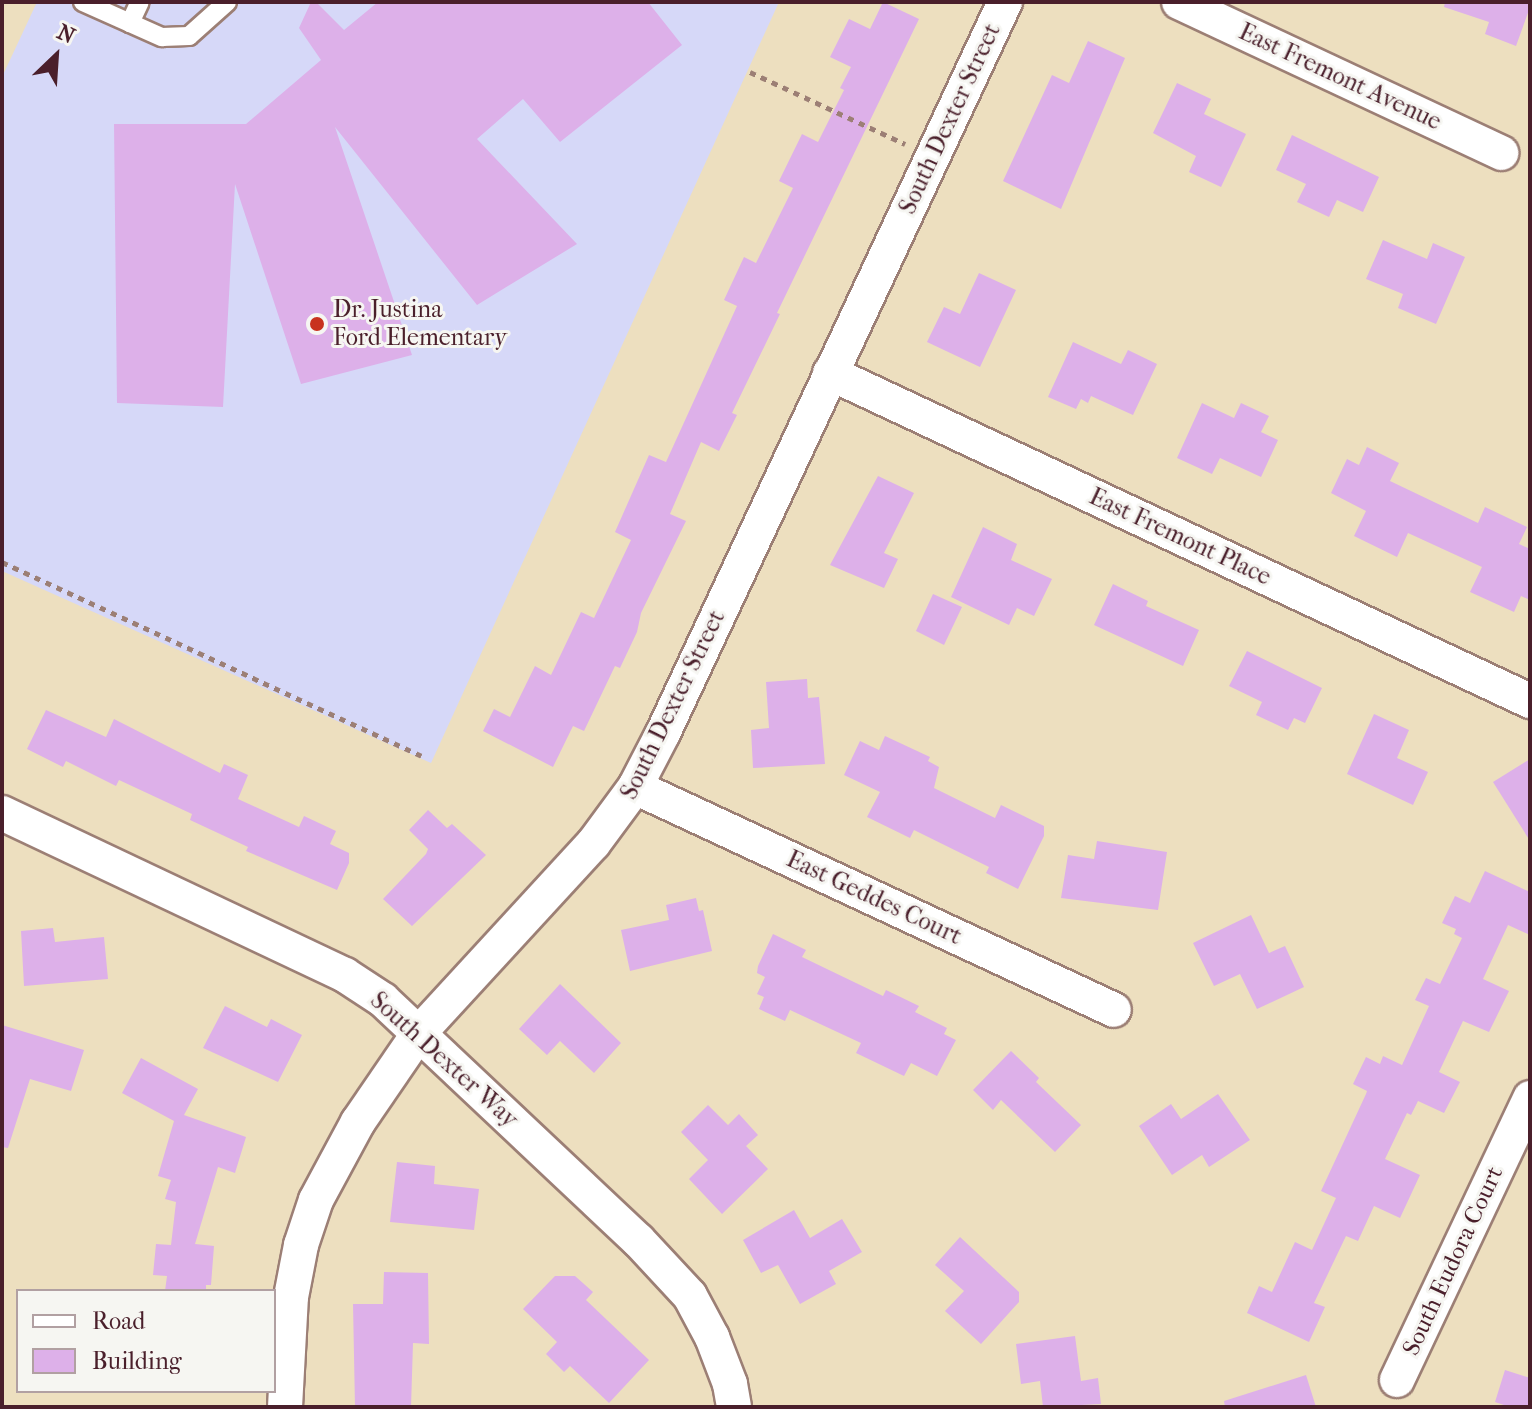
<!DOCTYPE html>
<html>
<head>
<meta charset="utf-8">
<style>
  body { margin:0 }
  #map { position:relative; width:1532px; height:1409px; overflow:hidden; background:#eddfbf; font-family:"IM FELL French Canon",serif }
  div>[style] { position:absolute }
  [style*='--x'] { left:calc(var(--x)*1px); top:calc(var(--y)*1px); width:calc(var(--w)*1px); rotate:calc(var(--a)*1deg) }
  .built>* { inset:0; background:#d6d8f8 }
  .building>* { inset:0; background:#ddb0e9 }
  .path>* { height:5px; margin-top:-2.5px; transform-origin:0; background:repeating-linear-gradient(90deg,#9c7f75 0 6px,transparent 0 12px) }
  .roads { filter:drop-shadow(2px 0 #9c7f75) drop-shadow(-2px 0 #9c7f75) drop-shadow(0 2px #9c7f75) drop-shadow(0 -2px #9c7f75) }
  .service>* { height:18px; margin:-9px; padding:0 9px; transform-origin:9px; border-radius:9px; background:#fff }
  .minor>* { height:34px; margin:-17px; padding:0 17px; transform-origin:17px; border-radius:17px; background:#fff }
  .dots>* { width:22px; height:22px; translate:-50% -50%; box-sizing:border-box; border:4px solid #f6f6f2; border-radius:50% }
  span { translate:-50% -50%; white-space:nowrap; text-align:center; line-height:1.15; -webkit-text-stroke:6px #f6f6f2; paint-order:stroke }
  .street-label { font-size:24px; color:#4a1f2b }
  .poi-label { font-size:24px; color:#4a1f2b }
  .left { translate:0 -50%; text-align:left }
  .frame { position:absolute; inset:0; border:4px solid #4a1f2b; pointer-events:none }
  .legend { position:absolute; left:16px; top:1289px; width:260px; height:104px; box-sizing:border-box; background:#f6f6f2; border:2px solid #b1a0a2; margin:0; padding:10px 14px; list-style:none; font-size:24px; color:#4a1f2b }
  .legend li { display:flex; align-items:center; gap:16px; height:40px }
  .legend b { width:40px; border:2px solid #b1a0a2 }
  .north { position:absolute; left:16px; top:16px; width:80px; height:80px; -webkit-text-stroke:6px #f6f6f2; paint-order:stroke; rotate:25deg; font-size:22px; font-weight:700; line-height:32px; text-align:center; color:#4a1f2b }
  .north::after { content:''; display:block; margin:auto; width:28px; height:36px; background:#4a1f2b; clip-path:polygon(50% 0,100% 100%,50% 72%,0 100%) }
</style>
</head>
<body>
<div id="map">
  <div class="built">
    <i style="clip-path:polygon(37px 2px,779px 2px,431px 763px,2px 571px,2px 77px)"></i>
  </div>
  <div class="building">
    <i style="clip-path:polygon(311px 2px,316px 2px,344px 30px,378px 2px,648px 2px,682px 45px,560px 142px,523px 99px,477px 139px,577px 244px,477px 305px,335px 127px,412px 355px,301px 384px,235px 184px,223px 407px,117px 403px,114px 124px,246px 124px,321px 60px,299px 28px)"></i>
    <i style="clip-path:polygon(883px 2px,919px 19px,777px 313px,780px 314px,732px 413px,737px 415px,719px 451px,701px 442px,670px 514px,686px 521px,641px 613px,637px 632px,620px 668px,615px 666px,584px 731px,573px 726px,553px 767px,483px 731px,494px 709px,510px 717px,535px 666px,551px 675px,581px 612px,594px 618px,631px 540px,615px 532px,649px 455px,666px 462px,737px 306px,724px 300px,744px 257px,756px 263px,793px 188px,779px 181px,802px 134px,818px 142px,844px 90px,840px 88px,851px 67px,830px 57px,849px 19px,870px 29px)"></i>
    <i style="clip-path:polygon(1445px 2px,1530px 2px,1530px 7px,1516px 46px,1485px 34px,1489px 22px,1444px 7px)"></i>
    <i style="clip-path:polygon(1088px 41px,1125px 58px,1061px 209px,1003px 181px,1052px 75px,1069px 83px)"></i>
    <i style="clip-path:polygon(1177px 83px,1211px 99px,1204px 114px,1246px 134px,1221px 187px,1189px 172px,1196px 156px,1153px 133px)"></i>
    <i style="clip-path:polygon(1292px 135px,1379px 177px,1363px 212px,1337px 200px,1329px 217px,1297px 202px,1306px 184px,1276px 170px)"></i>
    <i style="clip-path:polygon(1383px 240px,1427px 259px,1433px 243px,1465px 257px,1436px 324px,1398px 308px,1403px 294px,1366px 279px)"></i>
    <i style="clip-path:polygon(979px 273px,1016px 290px,980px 367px,927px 342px,944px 307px,960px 314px)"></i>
    <i style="clip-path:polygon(1073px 342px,1121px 364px,1128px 350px,1157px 364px,1133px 415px,1091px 396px,1088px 403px,1081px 399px,1076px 409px,1048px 397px)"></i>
    <i style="clip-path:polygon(1202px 403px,1234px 418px,1241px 403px,1269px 416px,1261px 432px,1278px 440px,1261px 477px,1220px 458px,1212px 474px,1177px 458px)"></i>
    <i style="clip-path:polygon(1367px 447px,1399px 463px,1390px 481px,1478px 523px,1485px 507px,1527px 527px,1519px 544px,1530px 549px,1530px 600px,1521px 596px,1514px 612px,1470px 592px,1482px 567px,1408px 533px,1397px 557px,1354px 536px,1366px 511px,1331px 493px,1347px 459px,1359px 465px)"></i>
    <i style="clip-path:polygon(878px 476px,914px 493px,884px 553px,898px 559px,884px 588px,830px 565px)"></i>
    <i style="clip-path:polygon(983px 527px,1017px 544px,1011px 560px,1052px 579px,1034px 616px,1017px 608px,1009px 625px,951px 597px)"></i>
    <i style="clip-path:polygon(1113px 584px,1148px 601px,1146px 606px,1199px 630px,1183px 666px,1094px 625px)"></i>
    <i style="clip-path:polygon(933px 594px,962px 607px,944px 645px,916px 631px)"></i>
    <i style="clip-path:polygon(1247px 651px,1322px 688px,1305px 723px,1294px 718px,1288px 730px,1256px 715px,1262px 702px,1229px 686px)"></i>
    <i style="clip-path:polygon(807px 679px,808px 698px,819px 697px,825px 764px,753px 768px,751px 730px,769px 728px,766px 682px)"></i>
    <i style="clip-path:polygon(46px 710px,106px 737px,114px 719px,220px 773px,224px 764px,248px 775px,238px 799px,299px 827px,304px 816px,336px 831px,330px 844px,349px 853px,349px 863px,337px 890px,246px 851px,248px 847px,190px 820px,192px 814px,119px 780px,116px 786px,66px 761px,63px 767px,27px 749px)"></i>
    <i style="clip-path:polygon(1374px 714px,1409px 730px,1397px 758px,1428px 772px,1413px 805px,1347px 774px)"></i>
    <i style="clip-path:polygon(885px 736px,930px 757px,928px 761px,939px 767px,934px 788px,995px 818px,1001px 805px,1044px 826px,1044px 836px,1018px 889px,986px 873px,989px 867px,914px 830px,910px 838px,867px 817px,880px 792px,844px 775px,860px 741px,879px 750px)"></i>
    <i style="clip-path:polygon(1530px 759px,1530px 841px,1493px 782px)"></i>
    <i style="clip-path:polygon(428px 810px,447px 828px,452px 824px,486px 855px,412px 926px,383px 899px,426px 854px,428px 849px,409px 830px)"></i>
    <i style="clip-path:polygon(1097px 841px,1167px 852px,1158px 910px,1061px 898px,1068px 855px,1094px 859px)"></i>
    <i style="clip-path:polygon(1485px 871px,1530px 892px,1530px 935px,1508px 925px,1483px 979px,1509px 991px,1489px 1032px,1463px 1021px,1439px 1072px,1460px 1082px,1444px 1113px,1418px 1101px,1411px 1115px,1407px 1113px,1385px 1159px,1420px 1175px,1400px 1218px,1374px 1206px,1358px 1241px,1346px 1236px,1314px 1303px,1325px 1307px,1309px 1342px,1247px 1313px,1259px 1286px,1272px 1292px,1295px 1242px,1312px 1250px,1336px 1198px,1321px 1191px,1366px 1094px,1367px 1091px,1353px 1084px,1366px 1057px,1380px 1064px,1383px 1056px,1402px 1065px,1429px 1006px,1415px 1000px,1426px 978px,1440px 984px,1462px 938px,1454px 934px,1456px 929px,1442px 923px,1455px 896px,1470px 903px)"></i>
    <i style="clip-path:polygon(696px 898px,699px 911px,703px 910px,712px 951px,630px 971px,621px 930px,669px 920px,666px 905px)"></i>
    <i style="clip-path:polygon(1251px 915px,1269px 953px,1285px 946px,1304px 987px,1257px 1009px,1240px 974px,1214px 986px,1193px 943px)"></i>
    <i style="clip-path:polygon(53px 928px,55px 942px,104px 937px,108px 979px,24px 986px,21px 931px)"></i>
    <i style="clip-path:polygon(773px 934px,806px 950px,802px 957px,883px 996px,886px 990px,919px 1006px,915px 1012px,947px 1028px,944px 1034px,956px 1040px,937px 1076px,911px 1063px,904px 1076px,856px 1053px,861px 1043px,790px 1010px,785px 1021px,759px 1009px,764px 997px,757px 994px,765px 977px,757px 973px,758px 966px)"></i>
    <i style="clip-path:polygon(560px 984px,621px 1043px,594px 1073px,560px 1041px,547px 1055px,519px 1029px)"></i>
    <i style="clip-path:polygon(225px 1006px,267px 1027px,271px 1019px,302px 1035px,278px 1082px,203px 1048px)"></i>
    <i style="clip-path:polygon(2px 1025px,84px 1050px,71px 1091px,30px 1079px,8px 1148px,2px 1147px)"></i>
    <i style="clip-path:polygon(1011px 1051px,1039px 1078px,1036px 1082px,1081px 1125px,1055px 1152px,1001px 1100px,993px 1110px,973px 1090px)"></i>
    <i style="clip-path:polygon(141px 1058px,198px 1089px,184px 1115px,246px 1137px,235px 1173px,218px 1167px,195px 1244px,214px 1246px,211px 1285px,206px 1285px,206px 1291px,165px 1291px,167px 1276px,153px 1275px,156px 1244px,171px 1245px,176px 1202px,165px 1199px,171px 1180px,158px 1176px,174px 1121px,122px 1093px)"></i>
    <i style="clip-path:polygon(1218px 1094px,1250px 1140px,1209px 1167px,1202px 1155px,1172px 1175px,1139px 1126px,1171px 1104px,1181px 1119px)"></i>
    <i style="clip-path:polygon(708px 1105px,728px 1125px,739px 1114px,758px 1135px,746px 1146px,768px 1169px,722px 1214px,689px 1179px,708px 1160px,681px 1132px)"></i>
    <i style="clip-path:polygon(397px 1162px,435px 1166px,434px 1184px,479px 1189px,474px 1230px,390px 1222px)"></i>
    <i style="clip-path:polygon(794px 1210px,810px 1238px,842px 1219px,862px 1252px,829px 1271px,836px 1284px,800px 1304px,778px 1265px,761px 1273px,743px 1240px)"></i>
    <i style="clip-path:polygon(960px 1237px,1019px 1292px,1019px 1302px,981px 1344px,945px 1311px,964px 1291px,935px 1265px)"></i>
    <i style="clip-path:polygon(384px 1272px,428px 1273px,429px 1344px,413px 1343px,411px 1407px,355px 1407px,353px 1304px,383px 1304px)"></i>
    <i style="clip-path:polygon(555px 1276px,575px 1276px,593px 1292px,586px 1300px,649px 1360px,609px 1403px,570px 1366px,564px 1372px,546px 1354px,557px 1342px,523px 1309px)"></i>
    <i style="clip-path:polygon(1075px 1336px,1081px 1381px,1098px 1378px,1101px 1404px,1043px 1407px,1040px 1381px,1021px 1384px,1016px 1344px)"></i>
    <i style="clip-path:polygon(1505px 1370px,1530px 1378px,1530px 1407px,1510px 1407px,1495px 1402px)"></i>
    <i style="clip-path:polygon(1306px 1375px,1316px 1407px,1225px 1407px,1224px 1401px)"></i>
  </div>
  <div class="path">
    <i style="--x:750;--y:72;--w:171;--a:24.9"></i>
    <i style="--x:2;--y:562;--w:462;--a:24.8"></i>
  </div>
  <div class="roads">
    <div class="service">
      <i style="--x:83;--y:2;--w:51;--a:24.1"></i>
      <i style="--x:130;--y:23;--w:23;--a:-65"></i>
      <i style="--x:130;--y:23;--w:35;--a:24"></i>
      <i style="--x:162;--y:37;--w:27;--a:-2"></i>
      <i style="--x:189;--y:36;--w:51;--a:-41.8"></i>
    </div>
    <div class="minor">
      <i style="--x:1179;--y:2;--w:356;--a:25.1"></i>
      <i style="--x:830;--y:373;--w:773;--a:25.11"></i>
      <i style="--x:635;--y:787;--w:528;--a:24.96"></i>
      <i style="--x:2;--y:813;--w:379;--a:25.3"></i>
      <i style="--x:345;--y:975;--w:45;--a:33.3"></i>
      <i style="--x:383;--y:1000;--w:350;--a:43.3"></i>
      <i style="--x:638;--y:1240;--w:76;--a:47.1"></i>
      <i style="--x:690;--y:1296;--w:47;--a:61.8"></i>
      <i style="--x:712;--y:1337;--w:50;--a:69"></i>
      <i style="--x:730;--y:1384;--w:23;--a:80"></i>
      <i style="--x:1397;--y:1380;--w:312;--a:-64.7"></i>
      <i style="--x:285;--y:1407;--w:110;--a:-86.9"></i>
      <i style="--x:291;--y:1297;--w:53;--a:-79.1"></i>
      <i style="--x:301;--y:1245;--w:47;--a:-71.6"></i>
      <i style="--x:316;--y:1200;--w:89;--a:-61.7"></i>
      <i style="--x:358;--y:1122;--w:108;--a:-55.6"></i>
      <i style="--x:419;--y:1033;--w:257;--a:-47.4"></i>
      <i style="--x:593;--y:844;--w:71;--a:-53.6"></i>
      <i style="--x:635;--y:787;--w:61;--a:-62.6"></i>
      <i style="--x:663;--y:733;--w:807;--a:-64.93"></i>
    </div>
  </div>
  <div class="dots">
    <i style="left:317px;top:324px;background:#c8321e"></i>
  </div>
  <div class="street-label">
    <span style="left:1340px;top:77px;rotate:25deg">East Fremont Avenue</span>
    <span style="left:950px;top:119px;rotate:-65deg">South Dexter Street</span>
    <span style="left:1180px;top:537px;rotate:25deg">East Fremont Place</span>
    <span style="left:673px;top:705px;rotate:-64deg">South Dexter Street</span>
    <span style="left:874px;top:898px;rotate:25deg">East Geddes Court</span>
    <span style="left:444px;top:1060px;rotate:42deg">South Dexter Way</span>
    <span style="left:1453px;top:1261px;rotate:-65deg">South Eudora Court</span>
  </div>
  <div class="poi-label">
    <span class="left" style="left:333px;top:324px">Dr. Justina<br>Ford Elementary</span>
  </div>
  <div class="frame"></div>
  <ul class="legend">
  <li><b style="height:10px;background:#fff"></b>Road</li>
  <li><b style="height:22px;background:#ddb0e9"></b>Building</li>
  </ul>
  <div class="north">N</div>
</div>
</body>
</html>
